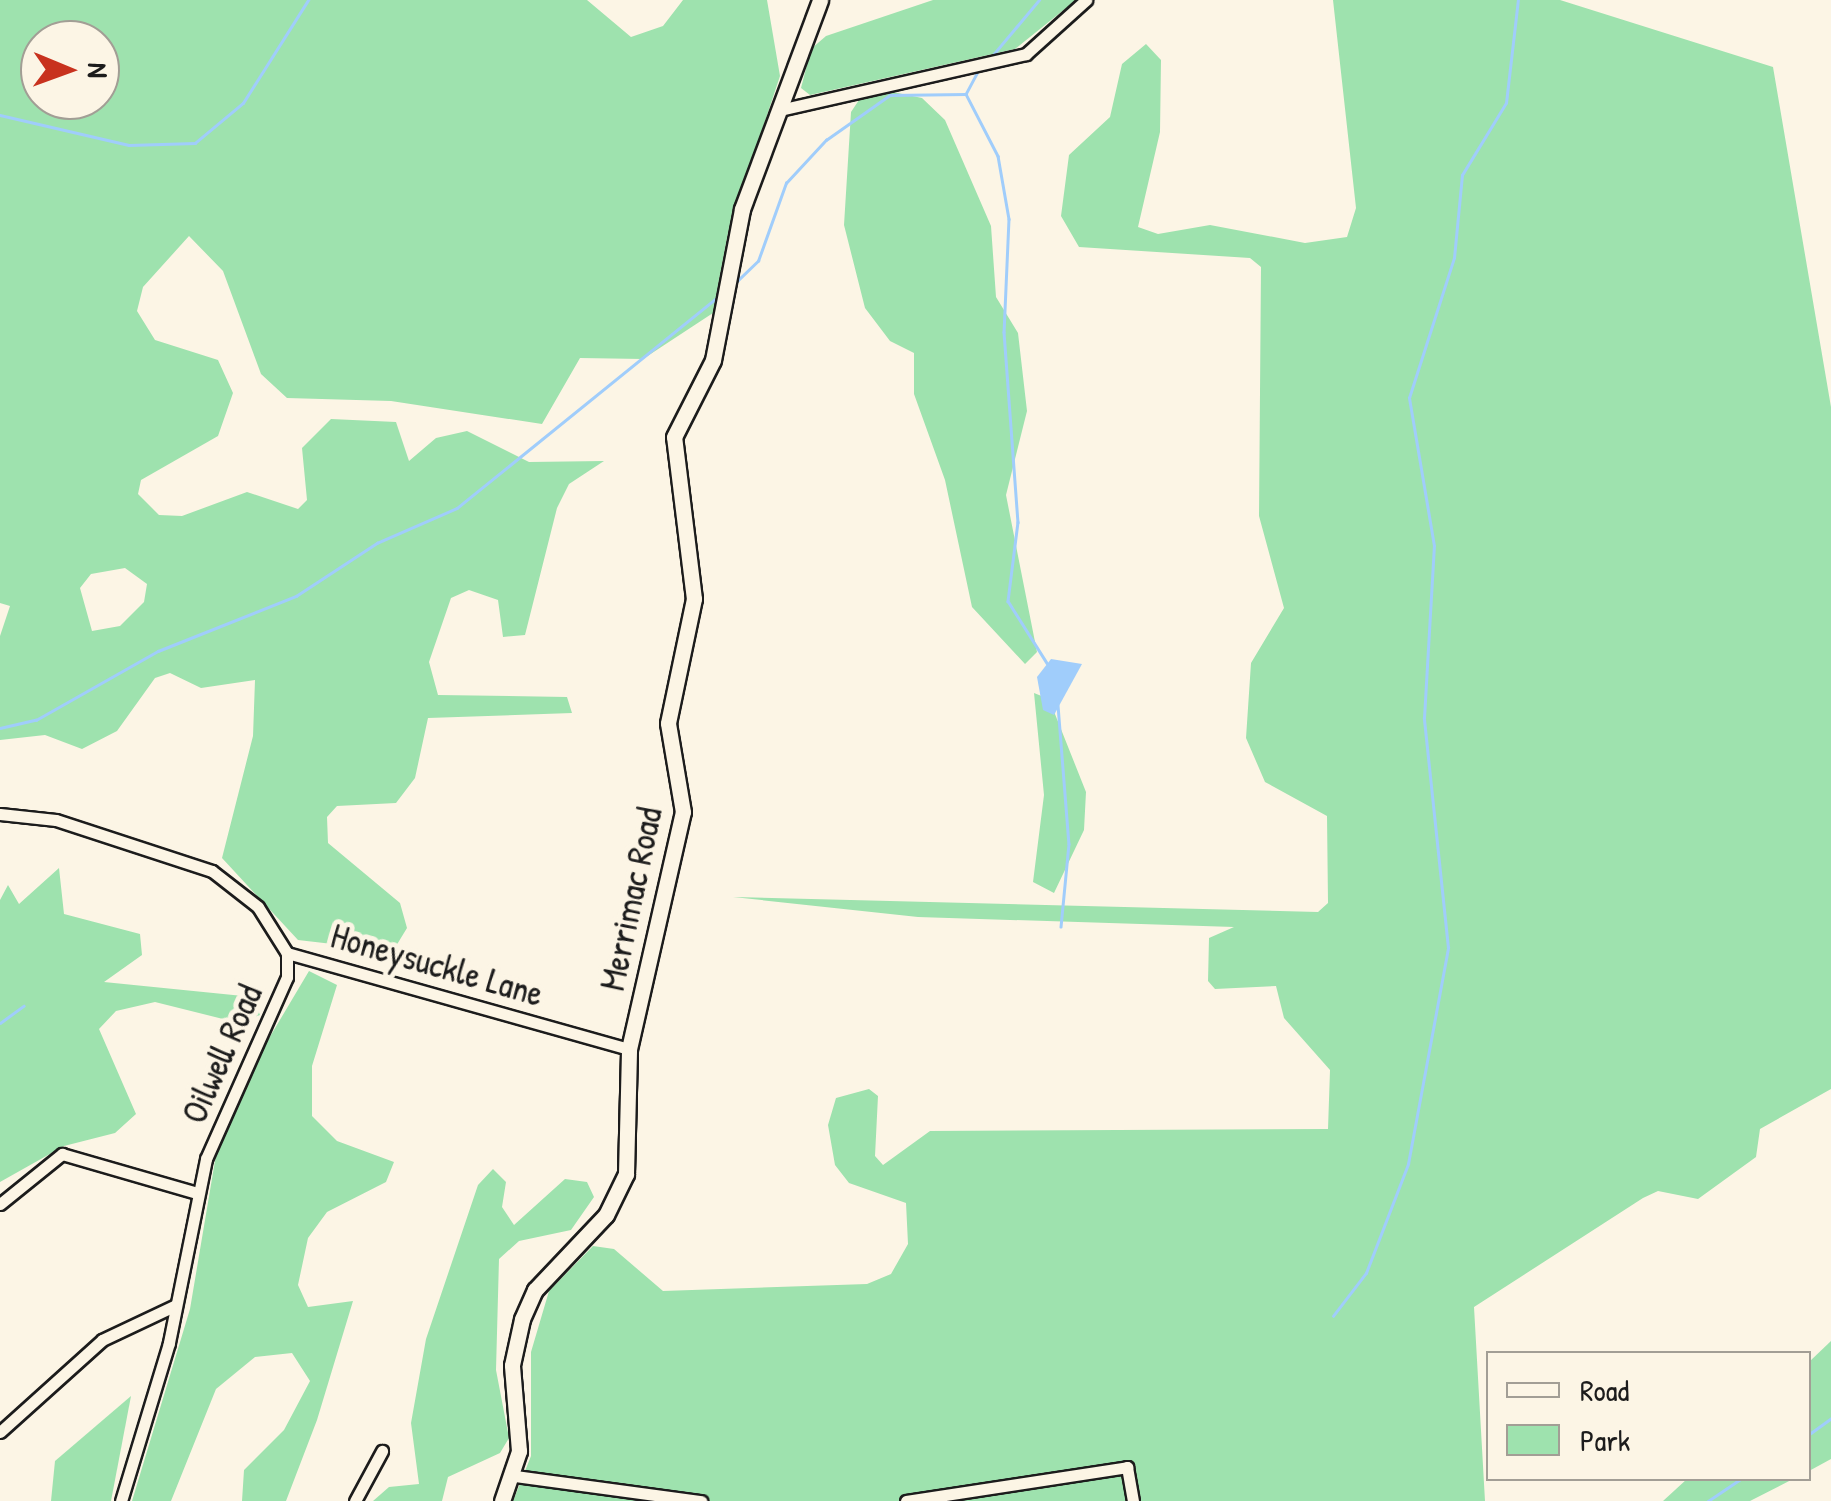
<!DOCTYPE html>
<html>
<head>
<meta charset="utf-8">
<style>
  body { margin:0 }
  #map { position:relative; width:1831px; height:1501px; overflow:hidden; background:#fcf5e5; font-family:"Patrick Hand",sans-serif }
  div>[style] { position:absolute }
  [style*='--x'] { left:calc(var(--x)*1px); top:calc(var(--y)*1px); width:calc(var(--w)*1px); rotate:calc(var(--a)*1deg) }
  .green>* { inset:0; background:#9ee2ae }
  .water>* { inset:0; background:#a0cdfb }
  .stream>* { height:2.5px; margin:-1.25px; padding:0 1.25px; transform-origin:1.25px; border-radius:1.25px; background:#a0cdfb }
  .roads { filter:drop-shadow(2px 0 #1c1c1c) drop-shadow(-2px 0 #1c1c1c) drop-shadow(0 2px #1c1c1c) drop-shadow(0 -2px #1c1c1c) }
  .minor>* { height:11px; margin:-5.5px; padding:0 5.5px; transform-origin:5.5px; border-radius:5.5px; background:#fcf5e5 }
  .tertiary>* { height:15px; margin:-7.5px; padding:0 7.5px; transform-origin:7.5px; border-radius:7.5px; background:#fcf5e5 }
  span { translate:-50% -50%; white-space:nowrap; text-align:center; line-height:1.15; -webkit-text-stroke:10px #fcf5e5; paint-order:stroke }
  .street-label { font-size:35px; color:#1c1c1c }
  .legend { position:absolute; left:1486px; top:1351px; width:325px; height:130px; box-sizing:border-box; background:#fcf5e5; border:2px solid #a29e95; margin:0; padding:12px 18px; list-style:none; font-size:30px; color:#1c1c1c }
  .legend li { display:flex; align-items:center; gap:20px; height:50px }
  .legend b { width:50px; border:2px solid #a29e95 }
  .north { position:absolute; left:20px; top:20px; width:100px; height:100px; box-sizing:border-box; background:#fcf5e5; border:2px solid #a29e95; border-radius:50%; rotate:91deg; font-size:28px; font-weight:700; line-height:40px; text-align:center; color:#1c1c1c }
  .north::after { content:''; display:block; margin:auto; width:35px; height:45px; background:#c8321e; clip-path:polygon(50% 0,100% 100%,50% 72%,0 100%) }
</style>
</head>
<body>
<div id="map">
  <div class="green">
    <i style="clip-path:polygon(evenodd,0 0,587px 0,631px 37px,663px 26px,683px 0,767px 0,780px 76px,728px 233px,713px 313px,643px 359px,580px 358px,542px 424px,391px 401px,287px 398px,261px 374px,223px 271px,189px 236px,143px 287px,137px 311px,155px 340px,218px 360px,233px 393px,218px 436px,141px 480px,138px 494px,159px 515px,182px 516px,247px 492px,298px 509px,307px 500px,302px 448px,331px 419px,396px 422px,409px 461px,436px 438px,467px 431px,529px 462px,604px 461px,569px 484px,557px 508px,525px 635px,503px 637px,498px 600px,469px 590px,451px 598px,429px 662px,438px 695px,567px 697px,572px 713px,428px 718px,415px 778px,396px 803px,337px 806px,327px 817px,328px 843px,400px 903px,407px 928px,393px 951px,298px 940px,222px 858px,253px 736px,255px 680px,201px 688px,170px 673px,155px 678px,117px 731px,82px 749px,45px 735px,0 740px,0 636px,10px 606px,0 603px,0 0,40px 40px,100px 40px,100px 100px,40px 100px,40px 40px,0 0,125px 568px,147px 584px,144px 602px,120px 626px,92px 631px,80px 588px,91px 574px,125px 568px)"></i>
    <i style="clip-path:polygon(933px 0,1076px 0,1015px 49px,810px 95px,801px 88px,811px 49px,826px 36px)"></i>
    <i style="clip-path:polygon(1333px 0,1560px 0,1773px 67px,1831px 407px,1831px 1089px,1760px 1129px,1756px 1157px,1698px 1199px,1658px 1191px,1643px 1198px,1474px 1307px,1485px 1501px,513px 1501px,531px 1456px,531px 1352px,549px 1291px,593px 1246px,614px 1249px,663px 1291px,867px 1284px,891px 1274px,908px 1244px,906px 1203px,849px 1183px,835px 1165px,828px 1125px,836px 1098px,869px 1089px,878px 1096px,875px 1156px,883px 1165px,930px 1131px,1328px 1129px,1330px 1070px,1284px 1018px,1276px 986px,1215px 989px,1208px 981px,1209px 938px,1234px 927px,918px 917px,733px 897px,1318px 912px,1328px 903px,1327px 816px,1265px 782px,1246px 738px,1251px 663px,1284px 608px,1259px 516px,1261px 267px,1250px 258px,1079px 247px,1061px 216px,1069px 155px,1110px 117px,1122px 64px,1146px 44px,1161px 60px,1160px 132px,1138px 227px,1158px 234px,1210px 225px,1305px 243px,1347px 237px,1356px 208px)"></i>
    <i style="clip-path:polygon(893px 92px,922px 98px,945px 120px,991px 226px,996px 297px,1018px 333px,1027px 411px,1006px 495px,1037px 652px,1025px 664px,972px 607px,945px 480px,914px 394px,914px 353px,890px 341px,865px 308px,844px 225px,851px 112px,859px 100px)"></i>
    <i style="clip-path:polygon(1034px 693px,1049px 699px,1086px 792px,1084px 830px,1054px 893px,1033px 882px,1044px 795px)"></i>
    <i style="clip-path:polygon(59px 868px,64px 914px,140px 934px,142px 955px,104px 982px,253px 997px,260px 1015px,239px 1023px,155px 1002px,116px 1011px,99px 1029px,136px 1114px,115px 1133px,64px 1146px,0 1182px,0 900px,8px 885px,19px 904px)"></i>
    <i style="clip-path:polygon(309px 971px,337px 985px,312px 1066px,312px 1116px,337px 1141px,394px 1162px,386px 1182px,327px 1212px,308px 1238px,298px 1285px,308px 1307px,353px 1301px,317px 1420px,286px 1501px,242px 1501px,244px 1470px,284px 1430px,310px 1381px,292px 1353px,255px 1357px,216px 1389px,171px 1501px,132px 1501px,190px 1309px,217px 1149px,246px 1077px)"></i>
    <i style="clip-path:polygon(493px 1169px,506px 1182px,502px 1207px,514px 1225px,565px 1179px,587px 1182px,594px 1197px,571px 1230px,519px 1241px,499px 1259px,496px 1370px,509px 1438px,500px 1453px,448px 1477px,442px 1501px,373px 1501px,389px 1487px,419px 1484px,411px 1423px,426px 1339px,478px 1185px)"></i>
    <i style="clip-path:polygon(1831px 1341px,1831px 1459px,1809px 1471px,1809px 1362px)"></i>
    <i style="clip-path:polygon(131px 1396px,111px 1501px,51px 1501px,55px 1461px)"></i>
    <i style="clip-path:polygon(1687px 1479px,1687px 1478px,1793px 1479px,1750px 1501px,1663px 1501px)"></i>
  </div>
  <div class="water">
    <i style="clip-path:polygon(1051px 659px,1082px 664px,1054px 715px,1043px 710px,1037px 677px)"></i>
  </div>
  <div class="stream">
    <i style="--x:992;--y:56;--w:73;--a:-50"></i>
    <i style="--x:979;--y:70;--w:27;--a:118"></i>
    <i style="--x:966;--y:94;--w:70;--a:62.7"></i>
    <i style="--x:998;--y:156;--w:64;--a:80.1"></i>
    <i style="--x:1009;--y:219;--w:113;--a:92.5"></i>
    <i style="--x:1004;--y:332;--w:191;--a:85.8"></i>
    <i style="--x:1018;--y:522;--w:80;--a:97.2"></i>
    <i style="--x:1008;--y:601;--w:73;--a:57.8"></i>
    <i style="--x:0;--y:115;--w:132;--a:13.1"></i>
    <i style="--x:129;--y:145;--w:66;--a:-1.7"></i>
    <i style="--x:195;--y:143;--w:62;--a:-39.8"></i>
    <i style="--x:243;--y:103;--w:122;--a:-57.7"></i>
    <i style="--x:733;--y:285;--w:35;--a:-44"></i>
    <i style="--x:758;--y:261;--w:83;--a:-70.3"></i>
    <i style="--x:786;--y:183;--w:59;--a:-47.1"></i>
    <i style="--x:826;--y:140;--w:78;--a:-35.1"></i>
    <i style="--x:890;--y:95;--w:76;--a:-0.8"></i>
    <i style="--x:1058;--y:705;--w:139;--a:85.5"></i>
    <i style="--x:1069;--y:844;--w:83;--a:95.5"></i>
    <i style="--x:0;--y:728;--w:37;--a:-13"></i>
    <i style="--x:36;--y:720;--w:140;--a:-29.5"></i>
    <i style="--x:158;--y:651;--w:149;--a:-21.7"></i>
    <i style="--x:296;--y:596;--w:97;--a:-33.2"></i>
    <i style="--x:377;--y:543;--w:87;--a:-23.6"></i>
    <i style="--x:457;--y:508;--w:337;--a:-39"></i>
    <i style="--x:0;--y:1023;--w:29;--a:-36"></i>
    <i style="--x:1333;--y:1316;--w:54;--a:-52.5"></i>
    <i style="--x:1366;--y:1273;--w:117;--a:-68.9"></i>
    <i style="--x:1408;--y:1164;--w:220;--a:-79.5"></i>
    <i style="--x:1448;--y:948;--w:231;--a:-96"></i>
    <i style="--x:1424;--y:718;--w:172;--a:-86.7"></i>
    <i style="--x:1434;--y:546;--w:150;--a:-99.6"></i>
    <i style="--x:1409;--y:398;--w:147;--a:-72.2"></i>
    <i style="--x:1454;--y:258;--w:83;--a:-84.5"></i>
    <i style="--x:1462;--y:175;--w:84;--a:-58.6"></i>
    <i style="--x:1506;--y:103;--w:104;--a:-83.4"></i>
    <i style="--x:1808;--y:1435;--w:29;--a:-36"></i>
    <i style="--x:1708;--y:1501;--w:41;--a:-34.1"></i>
  </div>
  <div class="roads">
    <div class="minor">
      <i style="--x:780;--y:110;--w:252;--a:-12.8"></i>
      <i style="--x:1026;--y:54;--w:81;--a:-42"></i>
      <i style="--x:0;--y:814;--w:56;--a:6.1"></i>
      <i style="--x:56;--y:820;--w:164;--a:18.1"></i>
      <i style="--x:212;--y:871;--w:58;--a:38"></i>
      <i style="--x:258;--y:907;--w:54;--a:57.8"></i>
      <i style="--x:287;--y:953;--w:24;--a:90"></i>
      <i style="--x:287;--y:977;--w:199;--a:114"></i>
      <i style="--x:206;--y:1159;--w:188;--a:101.4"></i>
      <i style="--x:169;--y:1343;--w:165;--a:106.9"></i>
      <i style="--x:287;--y:953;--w:355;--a:15.7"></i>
      <i style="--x:0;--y:1204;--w:80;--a:-38.9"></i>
      <i style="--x:62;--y:1154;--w:141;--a:16.1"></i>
      <i style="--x:0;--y:1432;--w:137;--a:-42"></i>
      <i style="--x:102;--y:1340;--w:82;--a:-25.3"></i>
      <i style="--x:515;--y:1476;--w:188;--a:7.7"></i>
      <i style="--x:355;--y:1501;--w:57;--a:-61.6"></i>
      <i style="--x:906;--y:1501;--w:224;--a:-8.7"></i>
      <i style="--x:1127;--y:1467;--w:35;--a:80"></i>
    </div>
    <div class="tertiary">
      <i style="--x:502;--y:1501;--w:53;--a:-71.2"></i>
      <i style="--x:519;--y:1451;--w:86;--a:-94.7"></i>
      <i style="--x:512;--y:1365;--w:47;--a:-77.7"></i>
      <i style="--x:522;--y:1319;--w:32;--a:-66"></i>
      <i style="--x:535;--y:1290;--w:103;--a:-46.6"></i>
      <i style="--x:606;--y:1215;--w:46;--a:-64"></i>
      <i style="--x:626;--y:1174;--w:125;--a:-88.6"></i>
      <i style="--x:629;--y:1049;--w:243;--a:-77.2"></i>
      <i style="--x:683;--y:812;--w:90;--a:-99.6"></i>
      <i style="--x:668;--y:723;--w:127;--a:-78.2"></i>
      <i style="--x:694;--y:599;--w:163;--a:-97"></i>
      <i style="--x:674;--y:437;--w:86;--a:-63.1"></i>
      <i style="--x:713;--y:360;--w:154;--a:-79.1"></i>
      <i style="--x:742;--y:209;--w:223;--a:-69.5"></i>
    </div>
  </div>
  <div class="street-label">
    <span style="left:631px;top:899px;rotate:-78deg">Merrimac Road</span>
    <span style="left:437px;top:965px;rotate:16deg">Honeysuckle Lane</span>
    <span style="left:222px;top:1054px;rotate:-66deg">Oilwell Road</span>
  </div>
  <ul class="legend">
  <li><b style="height:12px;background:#fcf5e5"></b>Road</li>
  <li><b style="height:28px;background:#9ee2ae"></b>Park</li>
  </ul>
  <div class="north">N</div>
</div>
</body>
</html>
